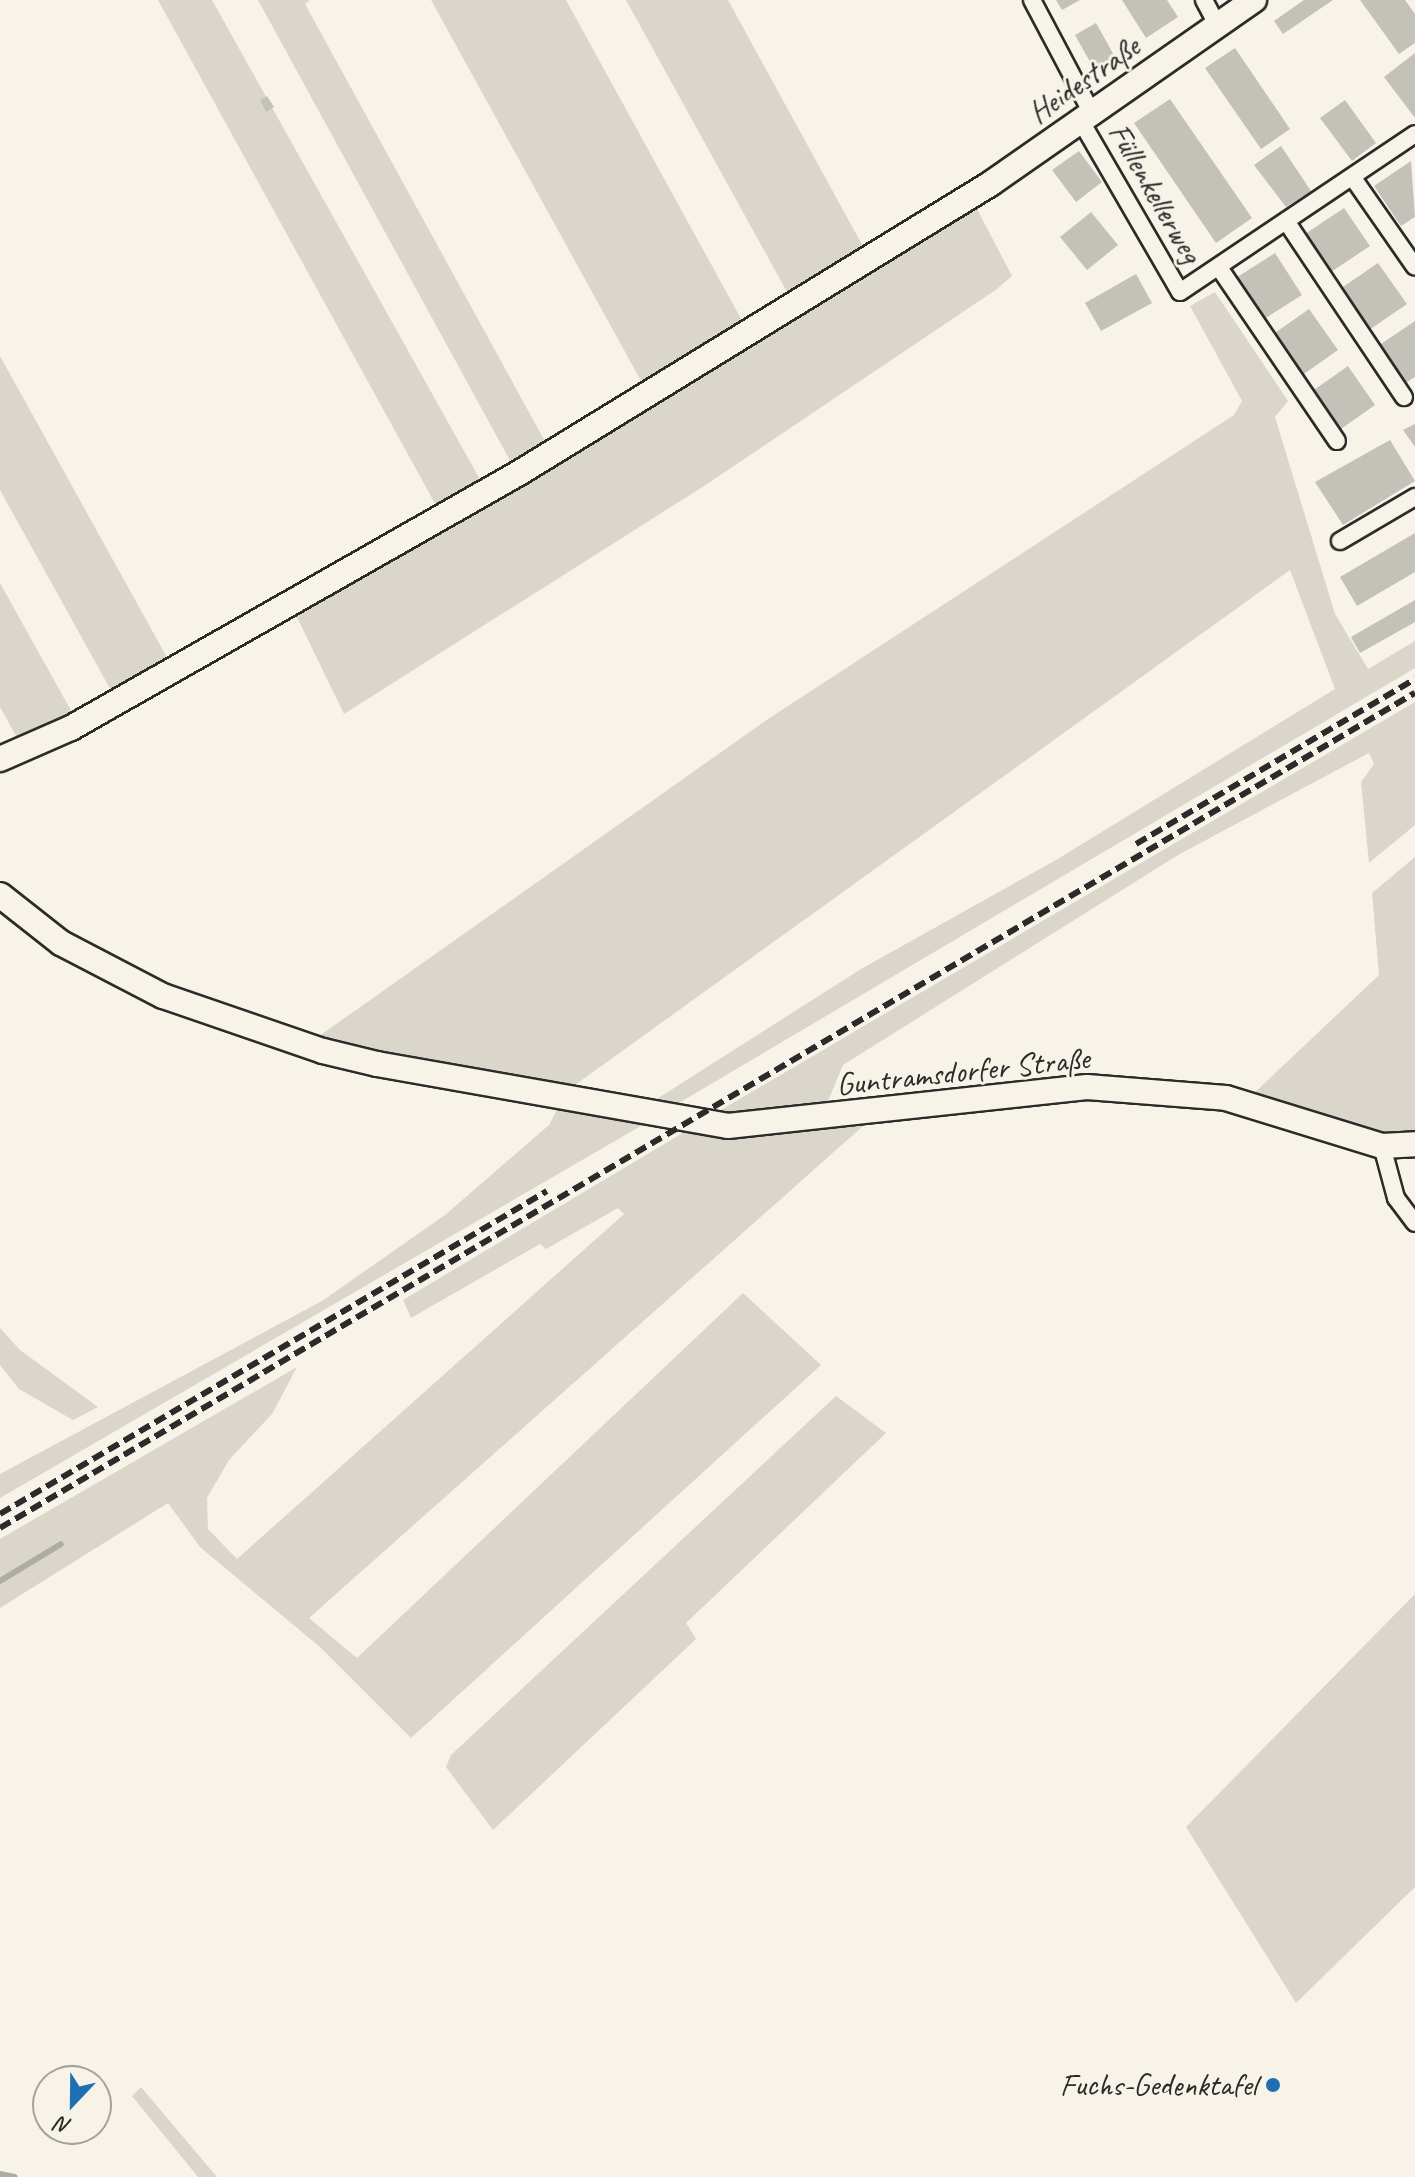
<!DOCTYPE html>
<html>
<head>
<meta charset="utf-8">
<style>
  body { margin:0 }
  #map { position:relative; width:1415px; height:2177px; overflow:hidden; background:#f7f3e8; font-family:Caveat,sans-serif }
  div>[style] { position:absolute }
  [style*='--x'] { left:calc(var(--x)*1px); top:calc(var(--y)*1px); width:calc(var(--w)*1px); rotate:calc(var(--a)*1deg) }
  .green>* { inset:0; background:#dad6cc }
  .stream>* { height:6px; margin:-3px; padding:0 3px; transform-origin:3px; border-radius:3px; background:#afaca4 }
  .building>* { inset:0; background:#c4c1b9 }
  .roads { filter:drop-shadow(2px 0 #2b2b2b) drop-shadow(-2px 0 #2b2b2b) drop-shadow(0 2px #2b2b2b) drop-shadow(0 -2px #2b2b2b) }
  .street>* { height:16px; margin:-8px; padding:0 8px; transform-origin:8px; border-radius:8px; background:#f7f3e8 }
  .secondary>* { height:24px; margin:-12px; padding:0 12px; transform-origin:12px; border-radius:12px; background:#f7f3e8 }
  .rail>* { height:6px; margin-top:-3px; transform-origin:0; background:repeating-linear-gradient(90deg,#2b2b2b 0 12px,transparent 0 18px) }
  .dots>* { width:22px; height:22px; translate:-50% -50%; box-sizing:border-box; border:4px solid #f7f3e8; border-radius:50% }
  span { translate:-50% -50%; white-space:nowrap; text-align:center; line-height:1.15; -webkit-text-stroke:6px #f7f3e8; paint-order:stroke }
  .street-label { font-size:32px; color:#2b2b2b }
  .poi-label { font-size:32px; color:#2b2b2b }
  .right { translate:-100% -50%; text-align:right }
  .north { position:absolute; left:32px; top:2065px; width:80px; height:80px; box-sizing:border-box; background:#f7f3e8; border:2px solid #a5a39c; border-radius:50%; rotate:202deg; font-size:22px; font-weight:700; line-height:32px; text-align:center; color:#2b2b2b }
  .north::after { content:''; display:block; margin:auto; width:28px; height:36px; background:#1f6fb2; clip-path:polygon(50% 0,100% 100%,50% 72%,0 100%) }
</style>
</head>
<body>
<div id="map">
  <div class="green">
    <i style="clip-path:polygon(158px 0,212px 0,482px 483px,438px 509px)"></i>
    <i style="clip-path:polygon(258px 0,310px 0,305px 4px,547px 445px,513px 466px)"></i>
    <i style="clip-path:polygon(431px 0,566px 0,745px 326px,645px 388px)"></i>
    <i style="clip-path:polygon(626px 0,728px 0,866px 252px,792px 301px)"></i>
    <i style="clip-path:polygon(975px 205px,1012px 276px,997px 289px,704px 486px,344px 714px,294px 611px)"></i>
    <i style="clip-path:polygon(1215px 292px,1288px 401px,1275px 417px,1335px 614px,1368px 669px,1415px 641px,1415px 668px,667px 1110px,652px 1102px,861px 969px,1056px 860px,1335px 689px,1290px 570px,575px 1085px,315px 1039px,768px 719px,1234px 415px,1242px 401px,1190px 306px)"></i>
    <i style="clip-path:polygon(0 356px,169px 661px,113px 694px,0 490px)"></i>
    <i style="clip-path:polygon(0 583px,74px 716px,20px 743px,0 707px)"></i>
    <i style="clip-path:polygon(1415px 702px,1415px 825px,1369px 863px,1361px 782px,1374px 764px,1369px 753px,1178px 855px,843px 1065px,826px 1106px,736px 1114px,721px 1110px)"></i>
    <i style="clip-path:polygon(1415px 857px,1415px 1133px,1380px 1135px,1250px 1097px,1379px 975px,1372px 893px)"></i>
    <i style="clip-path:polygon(560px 1104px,646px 1123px,0 1498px,0 1474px,322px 1301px,445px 1215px,549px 1125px)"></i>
    <i style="clip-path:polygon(863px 1126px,309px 1618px,357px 1658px,743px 1293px,821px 1365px,411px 1738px,320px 1647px,200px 1547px,168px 1503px,0 1608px,0 1539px,297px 1367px,272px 1414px,229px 1460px,207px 1498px,208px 1529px,237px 1559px,624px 1214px,618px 1208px,546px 1249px,540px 1244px,411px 1318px,403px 1300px,686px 1131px,718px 1138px)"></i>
    <i style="clip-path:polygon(0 1328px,20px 1350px,98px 1407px,73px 1420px,19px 1389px,0 1365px)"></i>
    <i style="clip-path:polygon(836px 1396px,886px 1433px,686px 1623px,696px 1639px,493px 1830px,446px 1767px,451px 1755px)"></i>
    <i style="clip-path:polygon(1415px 1594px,1415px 1887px,1296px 2003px,1186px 1827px)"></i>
    <i style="clip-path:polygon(141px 2087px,217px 2177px,198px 2177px,132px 2096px)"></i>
  </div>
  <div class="stream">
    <i style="--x:0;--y:1581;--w:71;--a:-31.2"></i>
    <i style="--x:0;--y:2174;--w:15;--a:11"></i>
  </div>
  <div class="building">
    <i style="clip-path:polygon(1056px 0,1080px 0,1062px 10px)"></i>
    <i style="clip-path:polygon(1122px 0,1167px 0,1178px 17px,1146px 38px)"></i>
    <i style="clip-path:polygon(1304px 0,1333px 0,1283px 34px,1274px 21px)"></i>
    <i style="clip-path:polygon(1360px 0,1405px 0,1415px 14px,1415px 43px,1399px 54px)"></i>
    <i style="clip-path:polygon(1096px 23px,1115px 57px,1094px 69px,1075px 35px)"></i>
    <i style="clip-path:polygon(1235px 48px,1290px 129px,1261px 149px,1205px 68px)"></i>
    <i style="clip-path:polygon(1415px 53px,1415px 118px,1384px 77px)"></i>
    <i style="clip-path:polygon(267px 96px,274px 107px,266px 112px,260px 100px)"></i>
    <i style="clip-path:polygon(1170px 99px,1252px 218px,1216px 243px,1134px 123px)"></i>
    <i style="clip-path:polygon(1345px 100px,1376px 143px,1352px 161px,1320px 118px)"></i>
    <i style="clip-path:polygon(1281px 146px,1311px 191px,1286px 207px,1254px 165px)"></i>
    <i style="clip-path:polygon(1079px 151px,1102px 182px,1076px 202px,1052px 170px)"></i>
    <i style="clip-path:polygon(1411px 161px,1415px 217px,1401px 226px,1374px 186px)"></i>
    <i style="clip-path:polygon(1344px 208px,1370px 246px,1331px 272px,1305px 234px)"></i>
    <i style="clip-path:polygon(1091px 212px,1118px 245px,1087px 270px,1060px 237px)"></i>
    <i style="clip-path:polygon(1275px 253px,1302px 295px,1261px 321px,1234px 279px)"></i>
    <i style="clip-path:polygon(1378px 263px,1407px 304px,1369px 330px,1340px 289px)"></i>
    <i style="clip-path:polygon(1136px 274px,1152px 303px,1101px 331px,1085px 303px)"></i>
    <i style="clip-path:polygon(1309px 309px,1338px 350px,1301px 376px,1272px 335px)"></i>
    <i style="clip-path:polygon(1415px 321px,1415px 377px,1404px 384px,1378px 346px)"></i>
    <i style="clip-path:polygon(1348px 366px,1375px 405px,1338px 431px,1311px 392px)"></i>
    <i style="clip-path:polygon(1415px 424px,1415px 447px,1403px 430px)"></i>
    <i style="clip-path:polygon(1390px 440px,1415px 481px,1343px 525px,1315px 482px)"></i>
    <i style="clip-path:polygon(1415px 533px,1415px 572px,1357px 606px,1340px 577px)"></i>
    <i style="clip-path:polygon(1415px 600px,1415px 622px,1360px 653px,1351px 637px)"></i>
  </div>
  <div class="roads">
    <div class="street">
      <i style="--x:1032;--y:0;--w:130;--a:62.1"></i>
      <i style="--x:1204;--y:0;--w:27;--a:62"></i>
      <i style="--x:1082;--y:123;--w:195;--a:59.9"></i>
      <i style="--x:1180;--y:292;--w:283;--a:-33.9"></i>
      <i style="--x:1353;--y:178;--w:108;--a:55.1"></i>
      <i style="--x:1286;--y:221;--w:212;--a:56.2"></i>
      <i style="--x:1220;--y:269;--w:208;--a:55.8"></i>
      <i style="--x:1340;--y:541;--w:87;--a:-30.4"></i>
      <i style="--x:1382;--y:1146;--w:54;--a:74.9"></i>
      <i style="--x:1396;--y:1198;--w:31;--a:53"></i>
    </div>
    <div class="secondary">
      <i style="--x:0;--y:759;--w:77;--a:-23.6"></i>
      <i style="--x:71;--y:728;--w:515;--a:-29.65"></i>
      <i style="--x:519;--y:473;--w:553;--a:-31.53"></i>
      <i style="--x:990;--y:184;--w:322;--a:-34.9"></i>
      <i style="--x:0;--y:895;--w:78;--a:38.2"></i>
      <i style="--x:61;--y:943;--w:115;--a:27.5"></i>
      <i style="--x:163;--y:996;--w:169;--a:19"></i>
      <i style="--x:323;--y:1051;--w:56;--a:13.5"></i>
      <i style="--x:377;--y:1064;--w:356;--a:10"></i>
      <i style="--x:728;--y:1126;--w:361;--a:-6.2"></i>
      <i style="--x:1087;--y:1087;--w:139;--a:4.5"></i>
      <i style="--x:1226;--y:1098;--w:163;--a:17.1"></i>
      <i style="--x:1382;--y:1146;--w:33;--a:-3"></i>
    </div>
  </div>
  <div class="rail">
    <i style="--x:1136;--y:844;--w:324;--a:-30.6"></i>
    <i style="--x:0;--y:1514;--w:635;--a:-30.56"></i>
    <i style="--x:0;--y:1528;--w:1643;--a:-30.55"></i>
  </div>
  <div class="dots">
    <i style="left:1273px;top:2085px;background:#1f6fb2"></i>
  </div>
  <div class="street-label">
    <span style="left:1084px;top:80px;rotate:-35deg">Heidestraße</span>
    <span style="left:1155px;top:193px;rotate:60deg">Füllenkellerweg</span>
    <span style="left:963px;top:1072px;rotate:-6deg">Guntramsdorfer Straße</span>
  </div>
  <div class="poi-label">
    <span class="right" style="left:1257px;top:2085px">Fuchs-Gedenktafel</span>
  </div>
  <div class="north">N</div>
</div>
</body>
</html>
